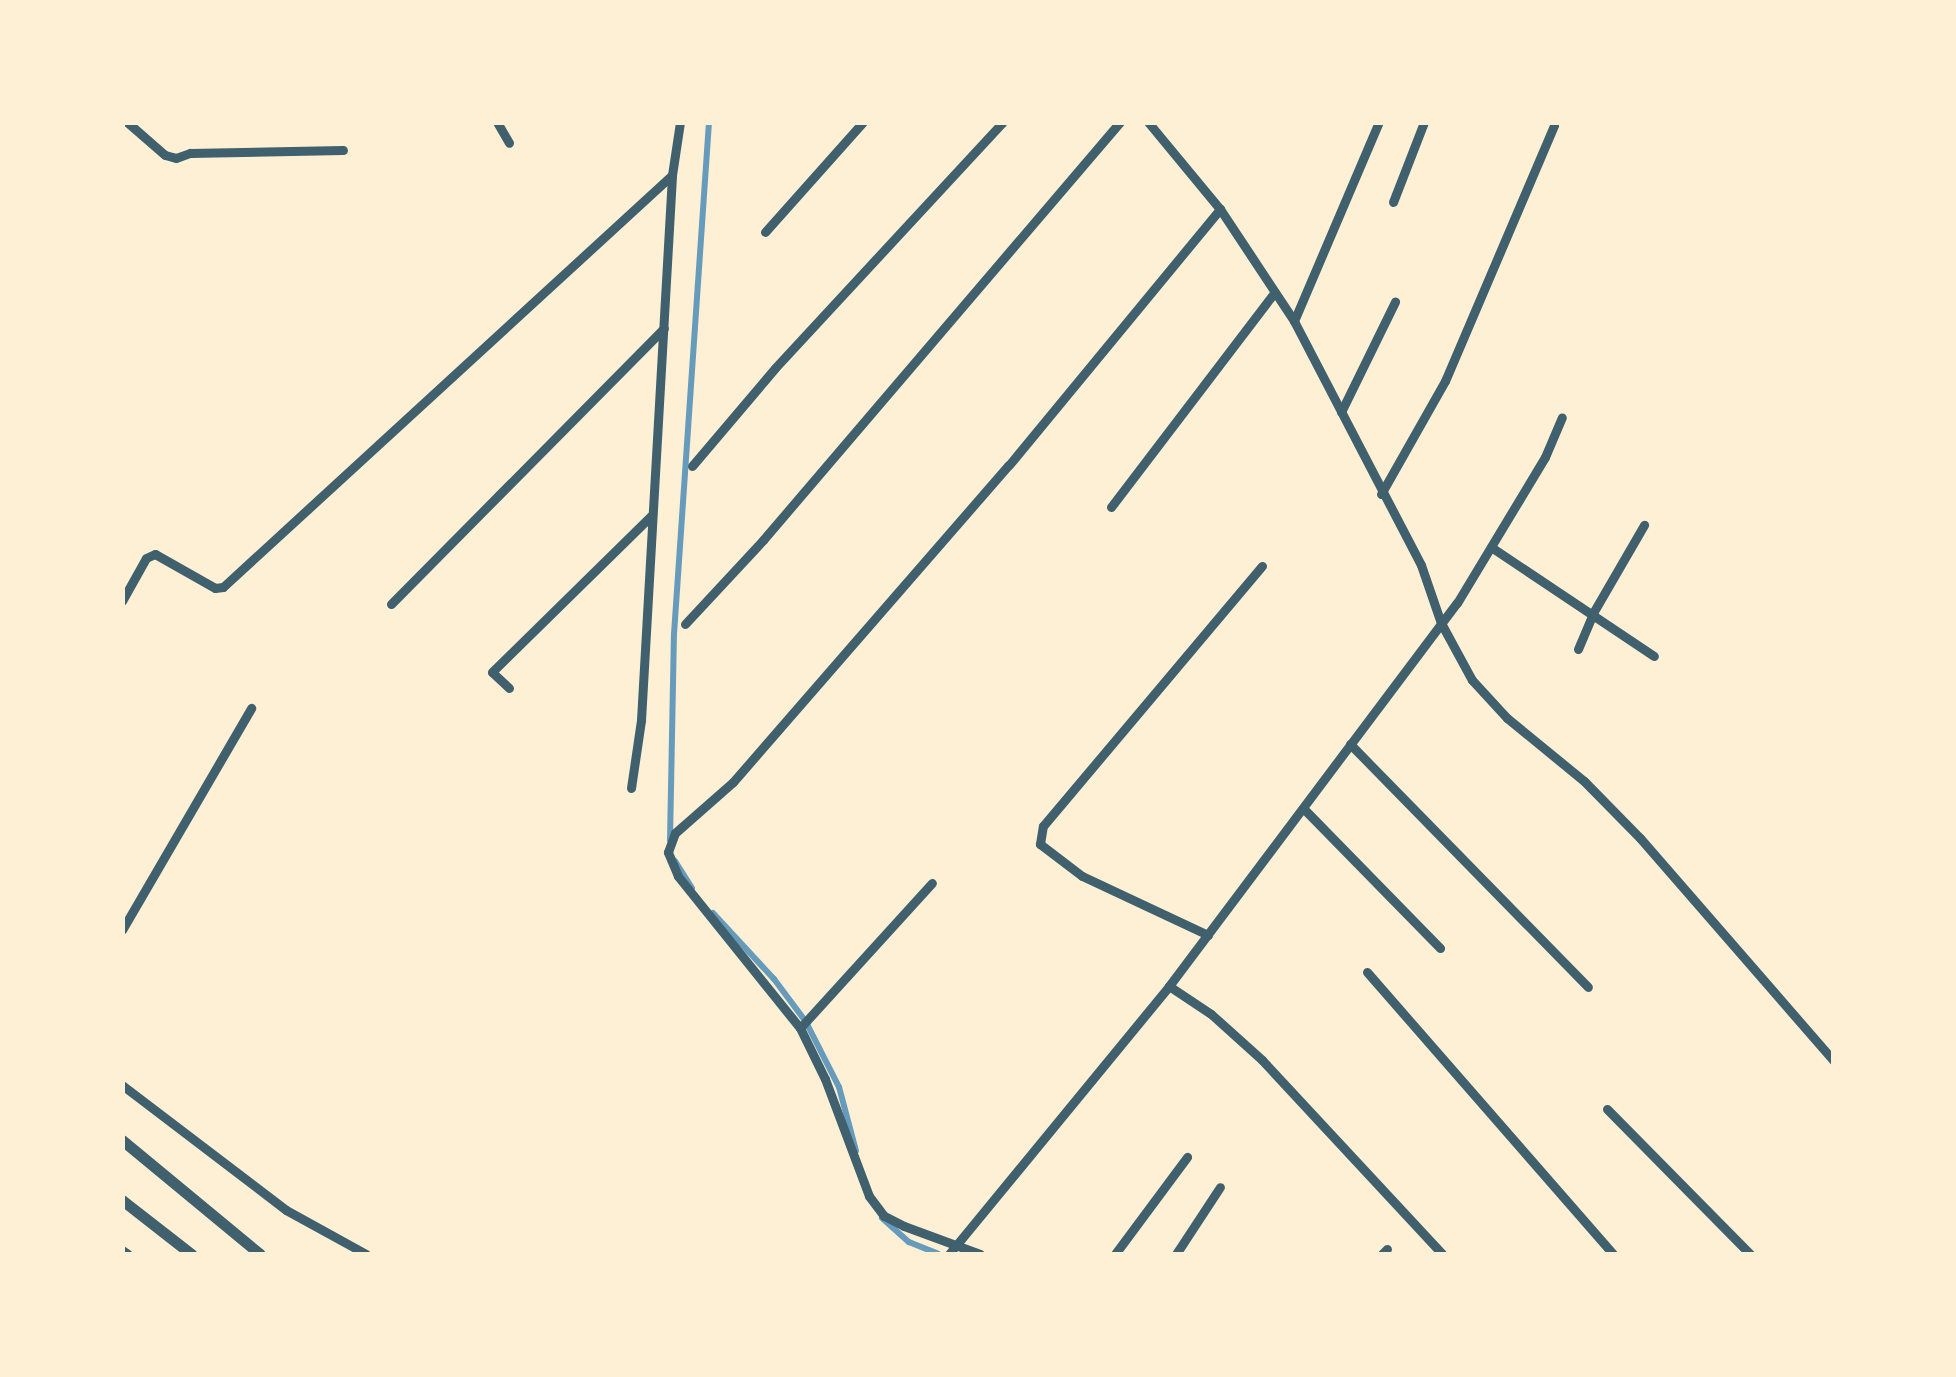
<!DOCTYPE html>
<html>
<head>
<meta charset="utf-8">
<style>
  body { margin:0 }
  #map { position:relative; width:1956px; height:1377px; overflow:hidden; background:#fdf0d5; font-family:Overpass,sans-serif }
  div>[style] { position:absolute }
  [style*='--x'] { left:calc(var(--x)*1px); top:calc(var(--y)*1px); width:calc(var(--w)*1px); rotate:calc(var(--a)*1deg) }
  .stream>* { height:6px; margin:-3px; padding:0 3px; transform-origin:3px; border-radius:3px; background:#669bbc }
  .minor>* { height:9px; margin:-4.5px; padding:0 4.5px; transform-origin:4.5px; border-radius:4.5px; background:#3f606c }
  .tertiary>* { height:11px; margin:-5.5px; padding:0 5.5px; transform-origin:5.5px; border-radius:5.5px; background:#3f606c }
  span { translate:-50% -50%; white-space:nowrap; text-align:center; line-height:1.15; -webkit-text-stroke:10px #fdf0d5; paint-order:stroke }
  .frame { position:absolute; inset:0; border:125px solid #fdf0d5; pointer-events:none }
</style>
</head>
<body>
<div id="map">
  <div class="stream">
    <i style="--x:670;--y:840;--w:206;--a:-88.9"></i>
    <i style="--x:674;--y:634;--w:513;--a:-86.09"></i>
    <i style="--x:675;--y:861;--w:32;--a:58"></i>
    <i style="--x:713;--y:913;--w:90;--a:47.3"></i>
    <i style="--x:774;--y:979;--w:54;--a:53.3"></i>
    <i style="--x:806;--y:1022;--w:73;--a:63.1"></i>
    <i style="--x:839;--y:1087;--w:66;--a:75.1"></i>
    <i style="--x:882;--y:1218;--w:36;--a:42"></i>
    <i style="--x:909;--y:1242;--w:31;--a:22"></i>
  </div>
  <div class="minor">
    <i style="--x:127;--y:122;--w:50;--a:41"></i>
    <i style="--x:165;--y:155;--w:11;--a:15"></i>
    <i style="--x:176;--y:158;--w:15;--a:-20"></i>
    <i style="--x:190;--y:153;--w:153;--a:-1.1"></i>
    <i style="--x:497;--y:122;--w:24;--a:60"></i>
    <i style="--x:1148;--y:122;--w:113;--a:50.4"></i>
    <i style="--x:1220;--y:209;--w:134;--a:56.5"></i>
    <i style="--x:1294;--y:321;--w:275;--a:62.5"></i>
    <i style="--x:1421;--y:565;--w:61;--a:71"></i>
    <i style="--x:1441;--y:623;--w:65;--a:61.5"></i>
    <i style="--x:1472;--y:680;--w:52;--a:47.4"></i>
    <i style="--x:1507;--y:718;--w:99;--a:39.3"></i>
    <i style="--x:1584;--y:781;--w:80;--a:45.5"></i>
    <i style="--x:1640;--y:838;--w:296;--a:49"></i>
    <i style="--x:1393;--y:202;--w:86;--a:-68.8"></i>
    <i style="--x:765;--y:232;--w:147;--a:-48.3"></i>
    <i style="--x:1294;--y:321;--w:216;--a:-66.9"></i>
    <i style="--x:1341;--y:412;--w:123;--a:-63.9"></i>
    <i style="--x:692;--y:466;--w:128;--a:-49.7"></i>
    <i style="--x:775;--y:368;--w:335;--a:-47.2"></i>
    <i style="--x:1381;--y:494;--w:130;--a:-60.5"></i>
    <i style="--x:1445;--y:381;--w:278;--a:-66.9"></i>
    <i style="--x:1111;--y:507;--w:270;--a:-52.7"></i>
    <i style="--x:1491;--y:547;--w:196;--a:33.8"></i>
    <i style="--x:122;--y:601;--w:49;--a:-60.8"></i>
    <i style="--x:146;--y:558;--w:10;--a:-24"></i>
    <i style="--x:155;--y:554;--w:69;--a:29.5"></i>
    <i style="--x:215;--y:588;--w:8;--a:-7"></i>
    <i style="--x:223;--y:587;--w:609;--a:-42.54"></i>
    <i style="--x:391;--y:604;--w:388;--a:-45.3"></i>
    <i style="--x:685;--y:624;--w:115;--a:-47.1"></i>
    <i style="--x:763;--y:540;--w:550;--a:-49.5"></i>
    <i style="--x:1578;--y:649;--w:39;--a:-67"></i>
    <i style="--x:1593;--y:613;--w:102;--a:-59.9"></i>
    <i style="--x:509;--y:688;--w:23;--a:-137"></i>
    <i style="--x:492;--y:672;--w:223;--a:-44.5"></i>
    <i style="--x:1350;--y:744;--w:340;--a:45.6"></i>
    <i style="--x:631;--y:788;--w:69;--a:-81.6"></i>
    <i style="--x:641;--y:720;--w:546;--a:-86.74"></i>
    <i style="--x:672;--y:175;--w:54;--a:-81.4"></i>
    <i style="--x:1303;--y:808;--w:196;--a:45.6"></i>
    <i style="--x:122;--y:930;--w:257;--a:-59.8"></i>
    <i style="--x:1208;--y:935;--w:139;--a:-154.9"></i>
    <i style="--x:1082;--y:876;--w:53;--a:-142.7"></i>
    <i style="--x:1040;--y:844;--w:18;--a:-81"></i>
    <i style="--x:1043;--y:826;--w:340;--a:-49.9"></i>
    <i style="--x:1367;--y:972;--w:374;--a:48.9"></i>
    <i style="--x:1169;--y:986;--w:50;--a:33.7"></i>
    <i style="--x:1211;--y:1014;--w:69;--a:42"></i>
    <i style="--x:1262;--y:1060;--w:265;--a:47.1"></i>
    <i style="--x:800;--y:1028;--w:196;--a:-47.7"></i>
    <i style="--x:122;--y:1085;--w:206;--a:37.3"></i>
    <i style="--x:286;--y:1210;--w:91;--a:28.8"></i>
    <i style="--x:1607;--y:1109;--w:204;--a:45.4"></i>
    <i style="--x:122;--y:1250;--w:7;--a:34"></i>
    <i style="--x:949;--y:1254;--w:347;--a:-50.6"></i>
    <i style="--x:1169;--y:986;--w:479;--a:-53.1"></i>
    <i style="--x:1457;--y:603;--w:170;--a:-58.9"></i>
    <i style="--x:1545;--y:457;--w:43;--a:-67"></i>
    <i style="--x:980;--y:1254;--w:81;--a:-159.8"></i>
    <i style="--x:904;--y:1226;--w:22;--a:-153"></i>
    <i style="--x:884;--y:1216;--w:25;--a:-127"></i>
    <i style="--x:869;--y:1196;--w:125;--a:-110.6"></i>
    <i style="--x:825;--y:1079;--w:57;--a:-116.1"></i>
    <i style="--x:800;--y:1028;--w:195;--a:-128.8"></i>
    <i style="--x:678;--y:876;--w:26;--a:-113"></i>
    <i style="--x:668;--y:852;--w:20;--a:-70"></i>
    <i style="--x:675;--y:833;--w:77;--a:-41.3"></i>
    <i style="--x:733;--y:782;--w:420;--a:-49"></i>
    <i style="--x:1009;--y:465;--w:332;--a:-50.5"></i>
    <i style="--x:1115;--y:1254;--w:121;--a:-53.4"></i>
    <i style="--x:1176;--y:1254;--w:80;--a:-56.7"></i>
    <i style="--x:1382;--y:1254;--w:7;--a:-45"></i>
  </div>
  <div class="tertiary">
    <i style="--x:122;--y:1140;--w:179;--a:39.6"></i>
    <i style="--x:122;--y:1200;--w:88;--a:38"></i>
  </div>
  <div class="frame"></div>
</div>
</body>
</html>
